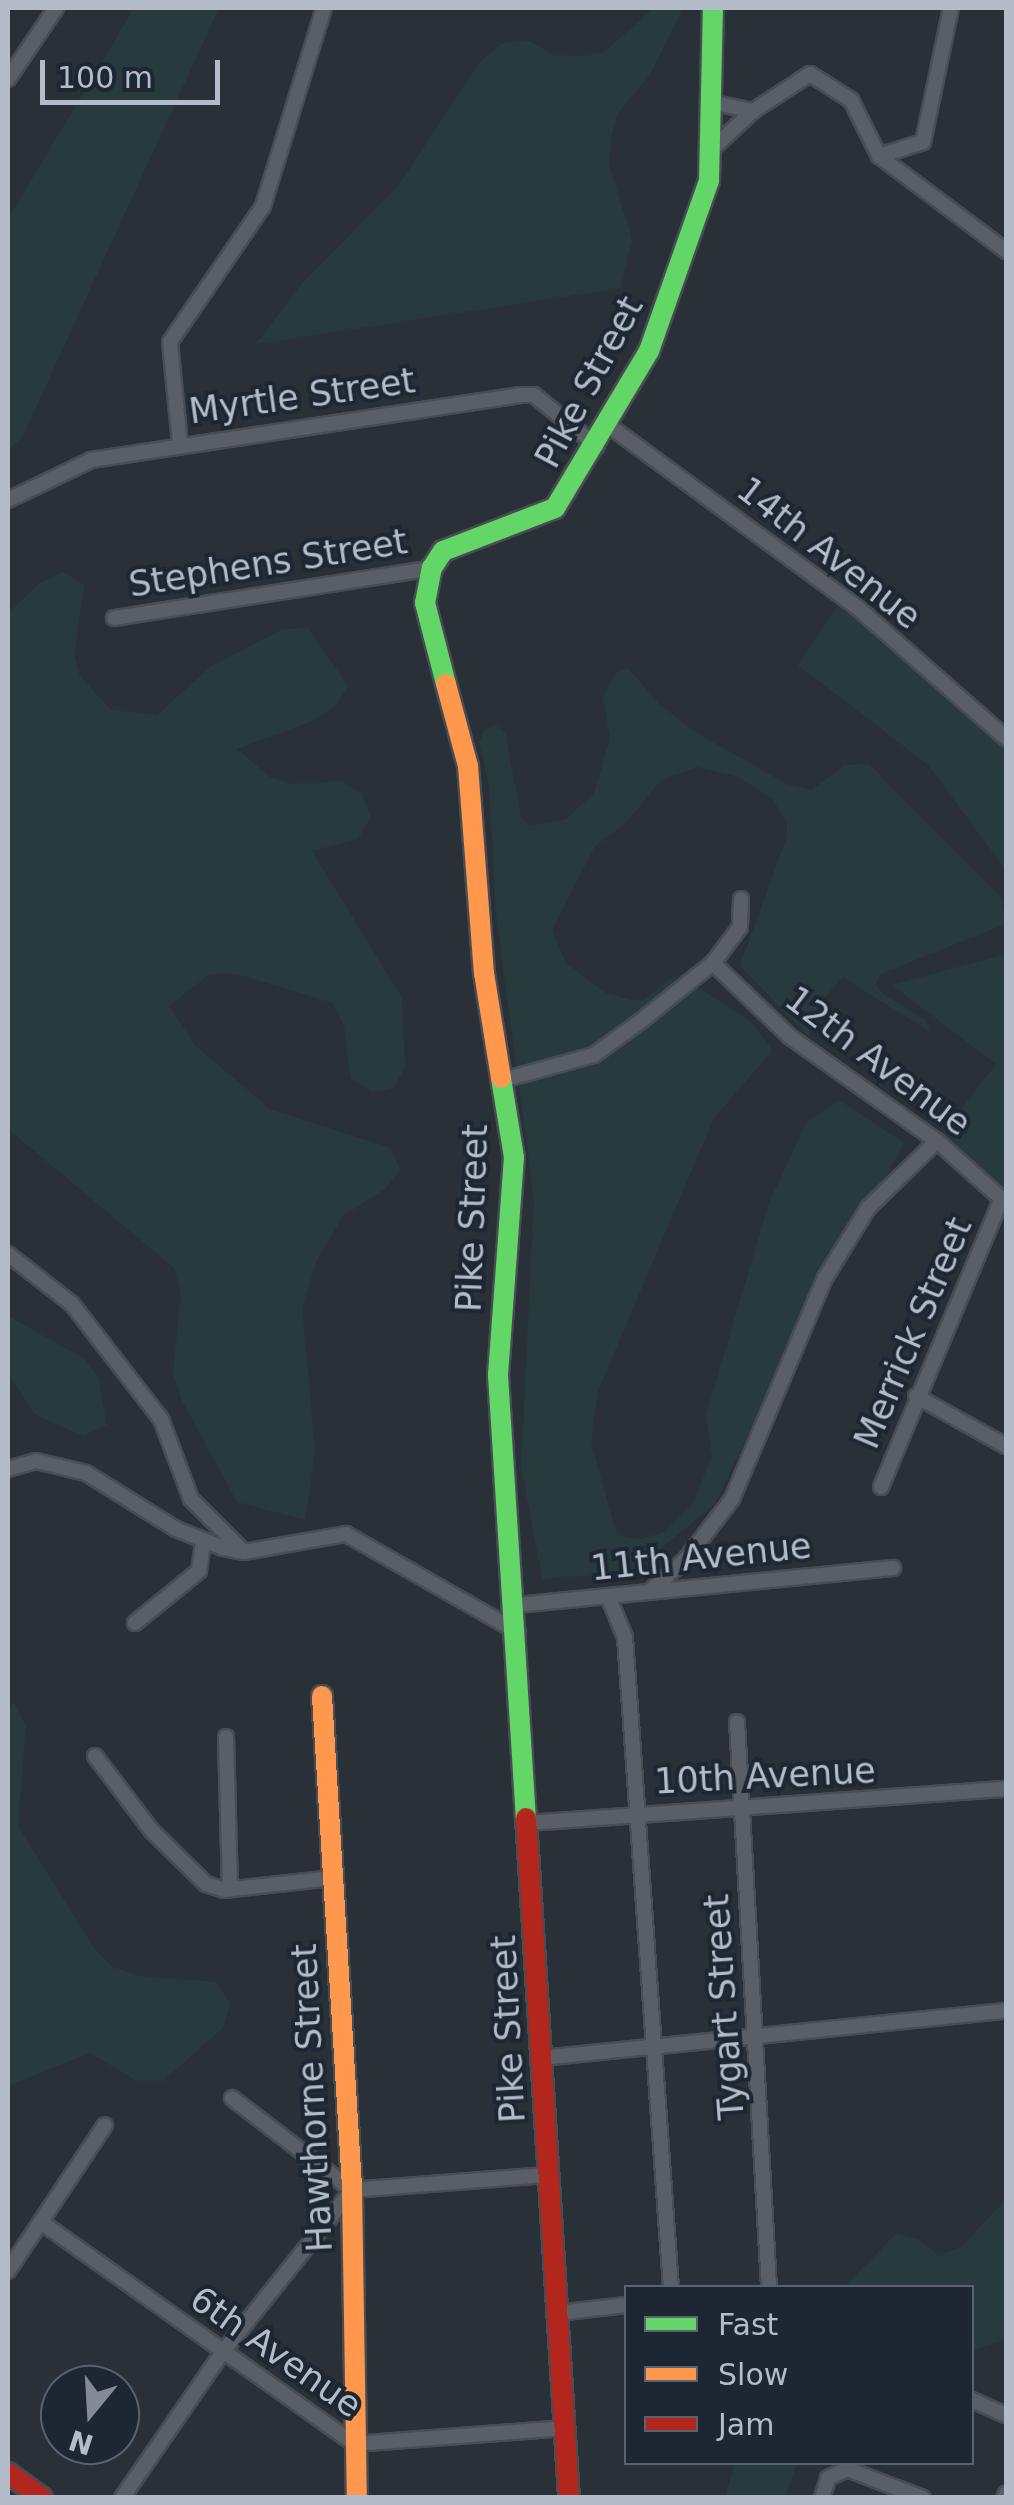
<!DOCTYPE html>
<html>
<head>
<meta charset="utf-8">
<style>
  body { margin:0 }
  #map { position:relative; width:1014px; height:2505px; overflow:hidden; background:#2a3038; font-family:"DejaVu Sans",sans-serif }
  div>[style] { position:absolute }
  [style*='--x'] { left:calc(var(--x)*1px); top:calc(var(--y)*1px); width:calc(var(--w)*1px); rotate:calc(var(--a)*1deg) }
  .green>* { inset:0; background:#273a3e }
  .roads { filter:drop-shadow(2px 0 #484c53) drop-shadow(-2px 0 #484c53) drop-shadow(0 2px #484c53) drop-shadow(0 -2px #484c53) }
  .street>* { height:14px; margin:-7px; padding:0 7px; transform-origin:7px; border-radius:7px; background:#5a5e66 }
  .fast>* { height:20px; margin:-10px; padding:0 10px; transform-origin:10px; border-radius:10px; background:#63d668 }
  .slow>* { height:20px; margin:-10px; padding:0 10px; transform-origin:10px; border-radius:10px; background:#ff974d }
  .jam>* { height:20px; margin:-10px; padding:0 10px; transform-origin:10px; border-radius:10px; background:#b3261e }
  span { translate:-50% -50%; white-space:nowrap; text-align:center; line-height:1.15; -webkit-text-stroke:8px #1d2633; paint-order:stroke }
  .street-label { font-size:35px; color:#b4bcc9 }
  .frame { position:absolute; inset:0; border:10px solid #b4bcc9; pointer-events:none }
  .legend { position:absolute; left:624px; top:2285px; width:350px; height:180px; box-sizing:border-box; background:#1d2633; border:2px solid #59626f; margin:0; padding:12px 18px; list-style:none; font-size:30px; color:#b4bcc9 }
  .legend li { display:flex; align-items:center; gap:20px; height:50px }
  .legend b { width:50px; border:2px solid #59626f }
  .north { position:absolute; left:40px; top:2365px; width:100px; height:100px; box-sizing:border-box; background:#1d2633; border:2px solid #59626f; border-radius:50%; rotate:198deg; font-size:28px; font-weight:700; line-height:40px; text-align:center; color:#b4bcc9 }
  .north::after { content:''; display:block; margin:auto; width:35px; height:45px; background:#848b96; clip-path:polygon(50% 0,100% 100%,50% 72%,0 100%) }
  .scale { position:absolute; left:40px; top:60px; width:180px; height:45px; box-sizing:border-box; border:5px solid #b4bcc9; border-top:0; padding-left:12px; font-size:30px; line-height:35px; white-space:nowrap; color:#b4bcc9; -webkit-text-stroke:8px #1d2633; paint-order:stroke }
</style>
</head>
<body>
<div id="map">
  <div class="green">
    <i style="clip-path:polygon(134px 8px,219px 8px,22px 438px,8px 450px,8px 219px)"></i>
    <i style="clip-path:polygon(654px 8px,683px 8px,650px 75px,617px 114px,611px 139px,609px 165px,632px 238px,621px 288px,256px 344px,302px 283px,399px 185px,478px 64px,501px 44px,528px 40px,551px 54px,578px 56px,604px 52px)"></i>
    <i style="clip-path:polygon(63px 572px,84px 585px,74px 654px,80px 676px,110px 709px,157px 715px,210px 667px,283px 629px,308px 628px,348px 686px,335px 707px,313px 721px,237px 749px,270px 777px,292px 784px,341px 781px,362px 794px,371px 817px,358px 839px,312px 851px,402px 998px,405px 1067px,394px 1088px,372px 1092px,351px 1078px,344px 1026px,333px 1003px,237px 974px,210px 974px,169px 1006px,195px 1045px,270px 1109px,391px 1148px,400px 1170px,385px 1189px,343px 1216px,317px 1260px,302px 1307px,315px 1450px,305px 1520px,237px 1502px,182px 1401px,173px 1372px,181px 1293px,174px 1268px,8px 1129px,8px 613px,40px 583px)"></i>
    <i style="clip-path:polygon(843px 597px,1006px 738px,1006px 870px,928px 765px,798px 665px)"></i>
    <i style="clip-path:polygon(628px 668px,660px 705px,700px 735px,787px 784px,812px 790px,844px 765px,869px 764px,1000px 896px,1006px 924px,881px 974px,875px 985px,883px 994px,926px 1020px,930px 1032px,843px 977px,817px 1006px,809px 1037px,740px 966px,787px 836px,787px 822px,772px 799px,738px 777px,697px 767px,660px 781px,627px 822px,595px 846px,552px 930px,566px 963px,606px 993px,631px 1000px,644px 1000px,674px 976px,686px 980px,749px 1020px,773px 1050px,714px 1118px,598px 1391px,591px 1443px,617px 1535px,641px 1539px,664px 1532px,693px 1503px,712px 1456px,706px 1415px,769px 1203px,806px 1123px,839px 1100px,904px 1143px,778px 1373px,715px 1504px,631px 1573px,542px 1579px,521px 1466px,534px 1199px,496px 913px,489px 785px,479px 743px,484px 730px,495px 725px,505px 732px,521px 818px,530px 826px,566px 819px,594px 793px,610px 739px,603px 697px,616px 673px)"></i>
    <i style="clip-path:polygon(1006px 954px,1006px 1190px,994px 1189px,937px 1141px,996px 1064px,892px 985px)"></i>
    <i style="clip-path:polygon(8px 1316px,85px 1359px,99px 1378px,107px 1425px,83px 1436px,34px 1414px,8px 1372px)"></i>
    <i style="clip-path:polygon(14px 1703px,26px 1726px,18px 1826px,96px 1951px,113px 1967px,139px 1976px,216px 1982px,230px 2004px,223px 2028px,163px 2081px,137px 2081px,90px 2053px,8px 2086px,8px 1708px)"></i>
    <i style="clip-path:polygon(1006px 2199px,1006px 2339px,972px 2351px,972px 2288px,844px 2287px,896px 2234px,920px 2240px,938px 2255px,961px 2247px)"></i>
    <i style="clip-path:polygon(735px 2463px,735px 2462px,797px 2463px,785px 2497px,725px 2497px)"></i>
  </div>
  <div class="roads">
    <div class="street">
      <i style="--x:8;--y:79;--w:86;--a:-55.9"></i>
      <i style="--x:710;--y:102;--w:44;--a:11.8"></i>
      <i style="--x:712;--y:149;--w:56;--a:-42.8"></i>
      <i style="--x:753;--y:111;--w:68;--a:-33"></i>
      <i style="--x:810;--y:74;--w:49;--a:32.4"></i>
      <i style="--x:851;--y:100;--w:63;--a:63.4"></i>
      <i style="--x:879;--y:156;--w:159;--a:36.8"></i>
      <i style="--x:879;--y:156;--w:46;--a:-17.7"></i>
      <i style="--x:923;--y:142;--w:137;--a:-78.2"></i>
      <i style="--x:608;--y:425;--w:311;--a:36.2"></i>
      <i style="--x:859;--y:609;--w:196;--a:41.3"></i>
      <i style="--x:180;--y:444;--w:102;--a:-95.6"></i>
      <i style="--x:170;--y:342;--w:165;--a:-55.6"></i>
      <i style="--x:263;--y:206;--w:207;--a:-72.9"></i>
      <i style="--x:8;--y:500;--w:92;--a:-25.7"></i>
      <i style="--x:91;--y:460;--w:433;--a:-8.6"></i>
      <i style="--x:519;--y:395;--w:15;--a:0"></i>
      <i style="--x:534;--y:395;--w:81;--a:39"></i>
      <i style="--x:114;--y:618;--w:322;--a:-8.9"></i>
      <i style="--x:713;--y:963;--w:105;--a:43.8"></i>
      <i style="--x:789;--y:1036;--w:181;--a:35.4"></i>
      <i style="--x:937;--y:1141;--w:93;--a:41.9"></i>
      <i style="--x:503;--y:1080;--w:94;--a:-15.4"></i>
      <i style="--x:594;--y:1055;--w:58;--a:-35.9"></i>
      <i style="--x:641;--y:1021;--w:92;--a:-38.9"></i>
      <i style="--x:713;--y:963;--w:45;--a:-53.1"></i>
      <i style="--x:740;--y:927;--w:28;--a:-88"></i>
      <i style="--x:8;--y:1254;--w:81;--a:38"></i>
      <i style="--x:72;--y:1304;--w:145;--a:52.3"></i>
      <i style="--x:161;--y:1419;--w:85;--a:69.4"></i>
      <i style="--x:191;--y:1499;--w:71;--a:45"></i>
      <i style="--x:916;--y:1396;--w:103;--a:29.1"></i>
      <i style="--x:8;--y:1469;--w:29;--a:-16"></i>
      <i style="--x:36;--y:1461;--w:51;--a:13.5"></i>
      <i style="--x:86;--y:1473;--w:106;--a:31.9"></i>
      <i style="--x:176;--y:1529;--w:51;--a:22"></i>
      <i style="--x:223;--y:1548;--w:21;--a:11"></i>
      <i style="--x:244;--y:1552;--w:104;--a:-10"></i>
      <i style="--x:346;--y:1534;--w:198;--a:29.7"></i>
      <i style="--x:881;--y:1487;--w:308;--a:-67.3"></i>
      <i style="--x:649;--y:1592;--w:50;--a:-41.7"></i>
      <i style="--x:686;--y:1559;--w:76;--a:-52.5"></i>
      <i style="--x:732;--y:1499;--w:240;--a:-67.2"></i>
      <i style="--x:825;--y:1278;--w:82;--a:-58.4"></i>
      <i style="--x:868;--y:1208;--w:96;--a:-44.2"></i>
      <i style="--x:608;--y:1596;--w:44;--a:67.5"></i>
      <i style="--x:625;--y:1637;--w:653;--a:85.96"></i>
      <i style="--x:516;--y:1605;--w:379;--a:-5.6"></i>
      <i style="--x:135;--y:1623;--w:82;--a:-39.1"></i>
      <i style="--x:199;--y:1571;--w:30;--a:-82"></i>
      <i style="--x:737;--y:1722;--w:567;--a:86.76"></i>
      <i style="--x:226;--y:1737;--w:152;--a:88.5"></i>
      <i style="--x:95;--y:1756;--w:94;--a:52.8"></i>
      <i style="--x:152;--y:1831;--w:76;--a:44.5"></i>
      <i style="--x:206;--y:1884;--w:19;--a:18"></i>
      <i style="--x:224;--y:1890;--w:110;--a:-6.3"></i>
      <i style="--x:528;--y:1823;--w:479;--a:-4.1"></i>
      <i style="--x:541;--y:2058;--w:467;--a:-5.8"></i>
      <i style="--x:232;--y:2098;--w:151;--a:37.5"></i>
      <i style="--x:352;--y:2190;--w:198;--a:-4.4"></i>
      <i style="--x:41;--y:2222;--w:384;--a:35.3"></i>
      <i style="--x:354;--y:2444;--w:212;--a:-4.3"></i>
      <i style="--x:8;--y:2271;--w:175;--a:-56.4"></i>
      <i style="--x:558;--y:2313;--w:68;--a:-6.7"></i>
      <i style="--x:972;--y:2400;--w:37;--a:24"></i>
      <i style="--x:122;--y:2498;--w:176;--a:-55.4"></i>
      <i style="--x:222;--y:2353;--w:208;--a:-51.4"></i>
      <i style="--x:822;--y:2498;--w:21;--a:-73"></i>
      <i style="--x:828;--y:2478;--w:21;--a:-25"></i>
      <i style="--x:847;--y:2469;--w:81;--a:20.9"></i>
      <i style="--x:1004;--y:2498;--w:5;--a:-68"></i>
    </div>
    <div class="fast">
      <i style="--x:446;--y:684;--w:84;--a:-104.5"></i>
      <i style="--x:425;--y:603;--w:36;--a:-79"></i>
      <i style="--x:432;--y:568;--w:20;--a:-57"></i>
      <i style="--x:443;--y:551;--w:120;--a:-21"></i>
      <i style="--x:555;--y:508;--w:183;--a:-59.1"></i>
      <i style="--x:649;--y:351;--w:180;--a:-70.6"></i>
      <i style="--x:709;--y:181;--w:173;--a:-88.7"></i>
      <i style="--x:501;--y:1078;--w:80;--a:80.7"></i>
      <i style="--x:514;--y:1157;--w:219;--a:94.2"></i>
      <i style="--x:498;--y:1375;--w:444;--a:86.4"></i>
    </div>
    <div class="slow">
      <i style="--x:446;--y:684;--w:85;--a:75"></i>
      <i style="--x:468;--y:766;--w:208;--a:85.6"></i>
      <i style="--x:484;--y:973;--w:106;--a:80.8"></i>
      <i style="--x:322;--y:1696;--w:495;--a:86.5"></i>
      <i style="--x:352;--y:2190;--w:308;--a:89.1"></i>
    </div>
    <div class="jam">
      <i style="--x:526;--y:1818;--w:681;--a:86.38"></i>
      <i style="--x:8;--y:2473;--w:42;--a:36.3"></i>
    </div>
  </div>
  <div class="street-label">
    <span style="left:589px;top:382px;rotate:-62deg">Pike Street</span>
    <span style="left:302px;top:396px;rotate:-8deg">Myrtle Street</span>
    <span style="left:829px;top:553px;rotate:38deg">14th Avenue</span>
    <span style="left:268px;top:563px;rotate:-9deg">Stephens Street</span>
    <span style="left:878px;top:1061px;rotate:37deg">12th Avenue</span>
    <span style="left:472px;top:1218px;rotate:-88deg">Pike Street</span>
    <span style="left:913px;top:1333px;rotate:-67deg">Merrick Street</span>
    <span style="left:701px;top:1557px;rotate:-6deg">11th Avenue</span>
    <span style="left:765px;top:1776px;rotate:-3deg">10th Avenue</span>
    <span style="left:724px;top:2007px;rotate:-94deg">Tygart Street</span>
    <span style="left:508px;top:2029px;rotate:-93deg">Pike Street</span>
    <span style="left:312px;top:2098px;rotate:-93deg">Hawthorne Street</span>
    <span style="left:276px;top:2352px;rotate:35deg">6th Avenue</span>
  </div>
  <div class="frame"></div>
  <ul class="legend">
  <li><b style="height:12px;background:#63d668"></b>Fast</li>
  <li><b style="height:12px;background:#ff974d"></b>Slow</li>
  <li><b style="height:12px;background:#b3261e"></b>Jam</li>
  </ul>
  <div class="north">N</div>
  <div class="scale">100 m</div>
</div>
</body>
</html>
